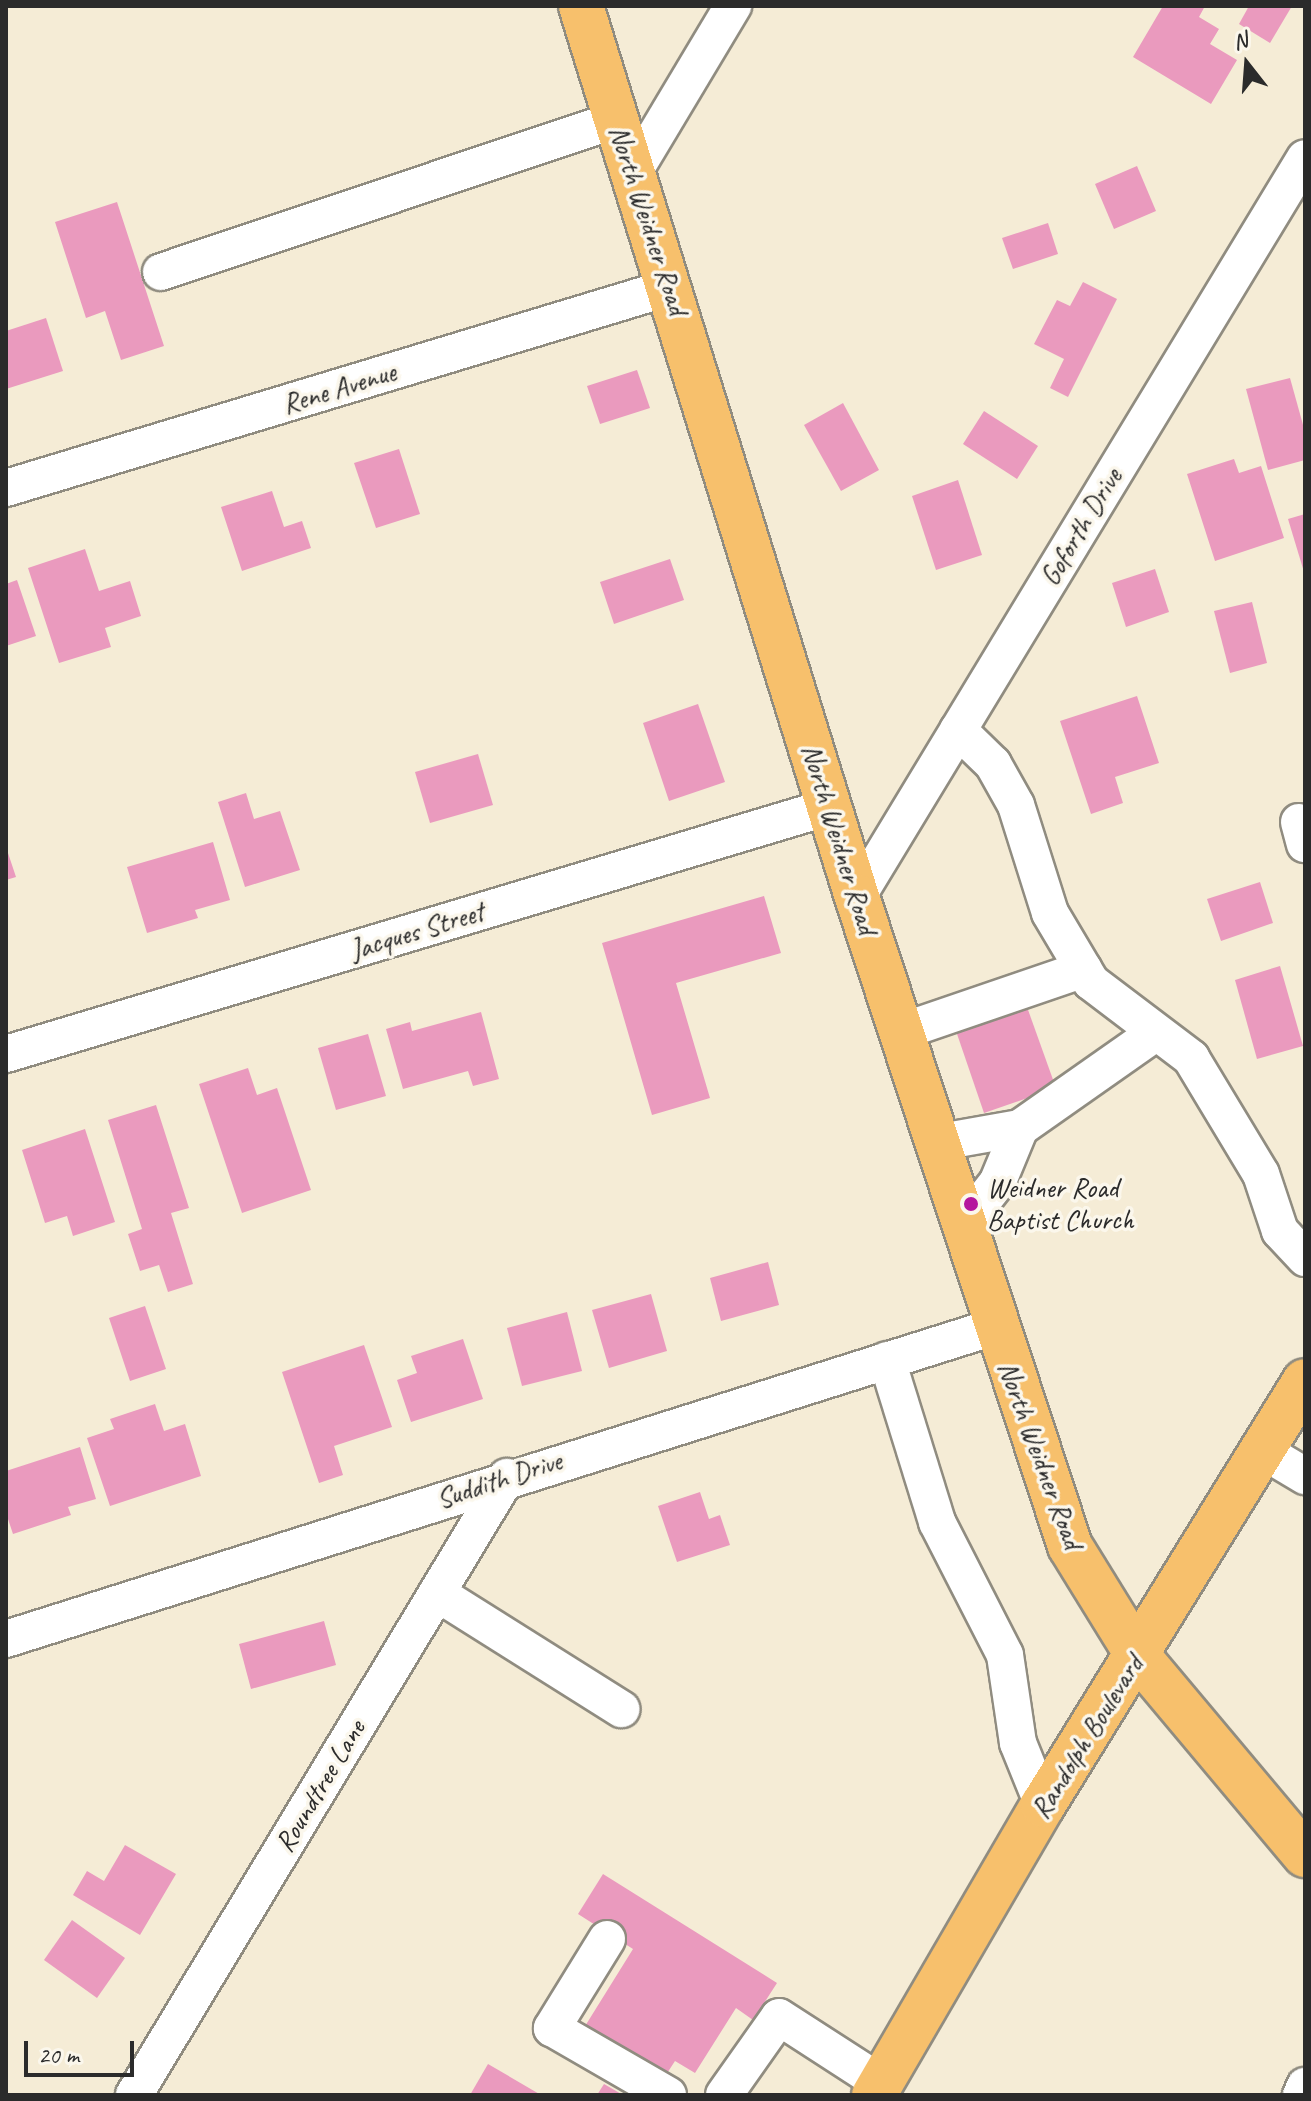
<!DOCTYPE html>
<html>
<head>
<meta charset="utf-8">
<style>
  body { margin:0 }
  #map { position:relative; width:1311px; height:2101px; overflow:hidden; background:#f5ecd6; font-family:Caveat,sans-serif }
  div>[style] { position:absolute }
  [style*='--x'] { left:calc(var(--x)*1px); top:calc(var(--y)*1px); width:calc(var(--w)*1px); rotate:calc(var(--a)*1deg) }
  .building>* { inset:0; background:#ea9abe }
  .roads { filter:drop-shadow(2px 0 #908c80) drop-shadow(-2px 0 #908c80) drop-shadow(0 2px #908c80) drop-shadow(0 -2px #908c80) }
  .minor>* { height:36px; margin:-18px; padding:0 18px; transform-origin:18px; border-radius:18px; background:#fff }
  .major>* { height:44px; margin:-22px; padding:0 22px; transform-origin:22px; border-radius:22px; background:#f7c06c }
  .dots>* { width:22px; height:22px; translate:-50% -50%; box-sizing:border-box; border:4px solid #fbf7ec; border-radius:50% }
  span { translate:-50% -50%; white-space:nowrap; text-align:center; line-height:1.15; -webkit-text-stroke:7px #fbf7ec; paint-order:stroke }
  .street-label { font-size:28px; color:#2b2b2b }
  .poi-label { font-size:28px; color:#2b2b2b }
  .left { translate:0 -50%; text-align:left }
  .frame { position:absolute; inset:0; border:8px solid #2b2b2b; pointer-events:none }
  .north { position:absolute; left:1207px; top:24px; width:80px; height:80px; -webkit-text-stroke:6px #fbf7ec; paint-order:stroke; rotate:343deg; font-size:22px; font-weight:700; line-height:32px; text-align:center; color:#2b2b2b }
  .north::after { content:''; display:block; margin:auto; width:28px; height:36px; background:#2b2b2b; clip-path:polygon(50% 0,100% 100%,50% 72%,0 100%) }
  .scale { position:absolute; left:24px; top:2041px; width:110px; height:36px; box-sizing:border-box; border:4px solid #2b2b2b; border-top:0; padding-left:10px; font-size:24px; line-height:28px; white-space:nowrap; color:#2b2b2b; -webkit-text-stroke:6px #fbf7ec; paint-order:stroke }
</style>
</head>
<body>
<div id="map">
  <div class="building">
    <i style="clip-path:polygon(1163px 6px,1205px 6px,1199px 17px,1219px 29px,1210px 44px,1237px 60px,1211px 104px,1133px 57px)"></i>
    <i style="clip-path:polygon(1249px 6px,1292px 6px,1270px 43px,1239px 24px)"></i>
    <i style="clip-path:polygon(1137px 166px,1156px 211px,1114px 229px,1095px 184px)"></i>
    <i style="clip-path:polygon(117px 202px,164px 346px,121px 360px,105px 311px,86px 318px,55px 222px)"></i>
    <i style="clip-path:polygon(1048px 223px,1058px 254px,1013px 269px,1002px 238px)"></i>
    <i style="clip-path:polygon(1083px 282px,1117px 299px,1068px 397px,1050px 388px,1064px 359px,1034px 344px,1057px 300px,1070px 306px)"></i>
    <i style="clip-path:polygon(46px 318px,63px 371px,6px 389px,6px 331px)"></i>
    <i style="clip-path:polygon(637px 370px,650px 408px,600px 424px,587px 386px)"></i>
    <i style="clip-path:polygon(1290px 378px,1305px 432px,1305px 460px,1268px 470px,1246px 389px)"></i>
    <i style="clip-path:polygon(843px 403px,879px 470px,841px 491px,804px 425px)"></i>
    <i style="clip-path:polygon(984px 411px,1038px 446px,1017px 479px,963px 444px)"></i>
    <i style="clip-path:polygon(399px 449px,420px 514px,376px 528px,354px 463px)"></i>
    <i style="clip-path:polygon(1234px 459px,1239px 473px,1261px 466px,1284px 538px,1215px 561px,1187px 474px)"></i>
    <i style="clip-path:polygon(958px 480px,982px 555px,936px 570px,912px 496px)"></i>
    <i style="clip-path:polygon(272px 491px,284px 527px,302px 521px,311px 548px,242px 571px,221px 507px)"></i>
    <i style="clip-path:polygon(1305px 514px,1305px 571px,1304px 572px,1288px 519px)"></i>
    <i style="clip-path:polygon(85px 549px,99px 591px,130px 581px,141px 616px,105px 628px,111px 647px,59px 663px,28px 568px)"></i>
    <i style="clip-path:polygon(670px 559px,684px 600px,614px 624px,600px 582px)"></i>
    <i style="clip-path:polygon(1155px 569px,1169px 612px,1126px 627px,1112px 583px)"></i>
    <i style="clip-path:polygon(17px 580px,36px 636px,6px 646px,6px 584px)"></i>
    <i style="clip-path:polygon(1252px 602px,1267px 663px,1230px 673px,1214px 611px)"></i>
    <i style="clip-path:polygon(1137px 696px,1159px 763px,1115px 777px,1123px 803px,1091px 814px,1060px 721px)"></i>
    <i style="clip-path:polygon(698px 704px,725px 782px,669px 801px,643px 723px)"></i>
    <i style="clip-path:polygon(478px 754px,493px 805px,430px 823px,415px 772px)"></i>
    <i style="clip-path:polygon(246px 793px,254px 819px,280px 811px,300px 870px,245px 887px,218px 802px)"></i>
    <i style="clip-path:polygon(213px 842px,230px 900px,195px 910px,198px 918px,147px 933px,127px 867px)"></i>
    <i style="clip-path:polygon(6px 847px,16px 877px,6px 880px)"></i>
    <i style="clip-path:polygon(1260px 882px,1273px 923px,1221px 941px,1207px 899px)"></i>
    <i style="clip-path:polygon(764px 896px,781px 953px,676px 983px,710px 1098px,652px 1115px,602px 943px)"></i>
    <i style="clip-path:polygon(1280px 966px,1303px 1046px,1257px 1059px,1235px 980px)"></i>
    <i style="clip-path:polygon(1027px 1007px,1056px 1088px,984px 1113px,956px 1031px)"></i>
    <i style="clip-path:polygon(481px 1012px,499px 1079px,473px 1086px,468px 1071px,403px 1089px,386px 1029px,410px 1022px,412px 1031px)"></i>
    <i style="clip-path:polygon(368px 1034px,386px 1096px,336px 1110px,318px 1048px)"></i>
    <i style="clip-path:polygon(248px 1068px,257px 1095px,277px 1088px,311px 1190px,242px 1213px,199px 1084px)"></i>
    <i style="clip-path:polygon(156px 1105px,189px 1208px,171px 1213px,193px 1284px,168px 1292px,159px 1265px,140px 1271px,128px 1234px,142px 1229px,108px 1120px)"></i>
    <i style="clip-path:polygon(85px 1129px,115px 1222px,73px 1236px,67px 1216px,45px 1223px,22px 1150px)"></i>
    <i style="clip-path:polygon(768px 1262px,779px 1305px,721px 1321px,710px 1278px)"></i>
    <i style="clip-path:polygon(651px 1294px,667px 1351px,609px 1368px,592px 1310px)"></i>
    <i style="clip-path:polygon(145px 1306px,166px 1369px,130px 1381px,109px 1318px)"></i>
    <i style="clip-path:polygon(567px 1312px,582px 1371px,522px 1386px,507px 1328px)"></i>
    <i style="clip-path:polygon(463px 1339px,483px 1399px,411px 1422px,397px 1380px,417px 1373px,411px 1356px)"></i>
    <i style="clip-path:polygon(364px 1345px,392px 1427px,334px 1446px,343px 1475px,319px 1483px,282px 1372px)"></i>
    <i style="clip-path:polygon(155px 1404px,164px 1431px,185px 1424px,201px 1476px,110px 1506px,87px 1438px,114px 1429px,110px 1419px)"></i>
    <i style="clip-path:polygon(80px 1447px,96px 1499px,68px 1507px,71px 1515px,13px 1534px,6px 1513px,6px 1471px)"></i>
    <i style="clip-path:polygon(700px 1492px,709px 1519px,720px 1515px,730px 1545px,677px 1562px,658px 1506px)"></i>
    <i style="clip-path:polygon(324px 1621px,336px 1665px,251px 1689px,239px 1644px)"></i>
    <i style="clip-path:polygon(125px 1845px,176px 1874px,140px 1935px,73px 1895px,87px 1871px,104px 1881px)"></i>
    <i style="clip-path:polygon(603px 1874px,777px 1983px,753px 2020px,736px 2008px,695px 2073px,675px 2061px,662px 2081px,582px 2031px,633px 1949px,578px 1914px)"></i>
    <i style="clip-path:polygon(72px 1920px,125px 1958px,97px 1998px,44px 1960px)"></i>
    <i style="clip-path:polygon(488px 2064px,541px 2095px,470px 2095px)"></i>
    <i style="clip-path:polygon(604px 2084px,623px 2095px,597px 2095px)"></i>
  </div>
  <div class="roads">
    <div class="minor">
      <i style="--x:633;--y:173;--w:195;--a:-59.1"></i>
      <i style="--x:161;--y:272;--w:480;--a:-18.5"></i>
      <i style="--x:6;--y:488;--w:695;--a:-16.82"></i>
      <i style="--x:958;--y:730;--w:49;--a:44.2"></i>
      <i style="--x:993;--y:764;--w:47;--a:60.7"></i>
      <i style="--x:1016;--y:805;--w:113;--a:72.5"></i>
      <i style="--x:1050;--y:913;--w:80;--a:59.3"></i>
      <i style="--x:1091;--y:982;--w:126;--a:37.2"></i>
      <i style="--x:1191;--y:1058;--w:135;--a:58.9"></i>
      <i style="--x:1261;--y:1174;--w:60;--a:71.6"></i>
      <i style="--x:1280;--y:1231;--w:37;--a:47"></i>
      <i style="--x:1299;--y:822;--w:23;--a:75"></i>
      <i style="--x:857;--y:897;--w:864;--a:-58.77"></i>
      <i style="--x:900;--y:1032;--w:194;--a:-18.9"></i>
      <i style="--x:6;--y:1054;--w:859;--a:-16.71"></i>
      <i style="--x:935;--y:1143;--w:86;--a:-10"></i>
      <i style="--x:968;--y:1246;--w:40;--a:-75.6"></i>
      <i style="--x:978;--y:1207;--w:33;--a:-52"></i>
      <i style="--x:998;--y:1181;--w:57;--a:-67.5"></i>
      <i style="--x:1020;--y:1128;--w:165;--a:-35.1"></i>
      <i style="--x:887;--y:1360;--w:170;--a:72.8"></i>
      <i style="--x:937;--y:1522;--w:149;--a:62.9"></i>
      <i style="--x:1005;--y:1655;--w:89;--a:81.6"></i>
      <i style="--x:1018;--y:1743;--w:67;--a:68"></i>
      <i style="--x:1263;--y:1451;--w:49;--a:30.8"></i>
      <i style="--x:437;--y:1593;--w:218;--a:32.2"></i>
      <i style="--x:6;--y:1639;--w:1036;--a:-17.53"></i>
      <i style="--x:607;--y:1939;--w:105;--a:121.7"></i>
      <i style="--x:552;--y:2028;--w:134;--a:30"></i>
      <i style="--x:134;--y:2095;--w:722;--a:-58.89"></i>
      <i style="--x:724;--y:2095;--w:95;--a:-54.8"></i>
      <i style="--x:779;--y:2017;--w:121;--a:32.9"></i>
      <i style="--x:1301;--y:2095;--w:10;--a:-66"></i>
    </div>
    <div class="major">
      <i style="--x:581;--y:6;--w:933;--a:72.79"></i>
      <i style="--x:857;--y:897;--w:683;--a:71.83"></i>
      <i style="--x:1070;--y:1546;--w:129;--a:58.3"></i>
      <i style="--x:1138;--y:1656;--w:260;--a:50"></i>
      <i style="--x:874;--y:2095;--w:336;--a:-59.8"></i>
      <i style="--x:1043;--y:1805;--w:498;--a:-58.3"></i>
    </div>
  </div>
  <div class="dots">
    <i style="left:971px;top:1204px;background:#b5179e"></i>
  </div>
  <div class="street-label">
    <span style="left:648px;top:220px;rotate:72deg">North Weidner Road</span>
    <span style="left:339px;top:388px;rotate:-17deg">Rene Avenue</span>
    <span style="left:1081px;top:527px;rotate:-59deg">Goforth Drive</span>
    <span style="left:839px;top:839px;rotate:73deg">North Weidner Road</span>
    <span style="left:417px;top:931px;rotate:-17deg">Jacques Street</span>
    <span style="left:1040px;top:1455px;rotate:70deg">North Weidner Road</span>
    <span style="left:499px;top:1480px;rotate:-18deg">Suddith Drive</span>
    <span style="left:1087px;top:1737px;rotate:-58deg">Randolph Boulevard</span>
    <span style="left:320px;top:1786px;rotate:-59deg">Roundtree Lane</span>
  </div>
  <div class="poi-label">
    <span class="left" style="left:987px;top:1204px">Weidner Road<br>Baptist Church</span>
  </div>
  <div class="frame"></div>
  <div class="north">N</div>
  <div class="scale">20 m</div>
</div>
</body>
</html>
